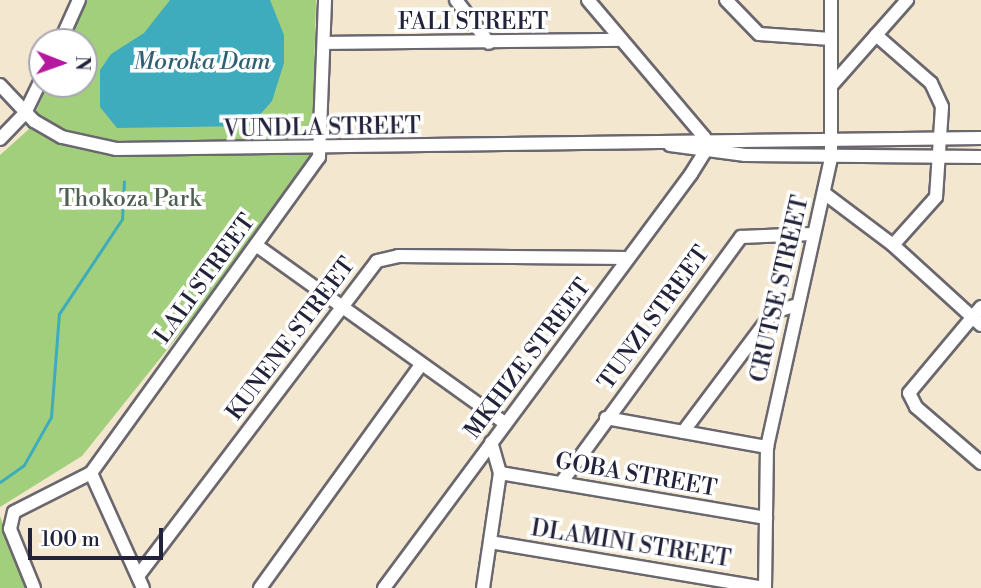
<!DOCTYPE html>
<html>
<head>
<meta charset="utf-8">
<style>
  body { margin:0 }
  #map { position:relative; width:981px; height:588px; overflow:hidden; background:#f3e7cf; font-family:"Libre Bodoni",serif }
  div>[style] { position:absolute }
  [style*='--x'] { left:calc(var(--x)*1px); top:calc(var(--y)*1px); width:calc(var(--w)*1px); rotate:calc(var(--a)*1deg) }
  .green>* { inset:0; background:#a2cf7c }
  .water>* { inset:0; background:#3eacbc }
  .stream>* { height:2.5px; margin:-1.25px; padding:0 1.25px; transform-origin:1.25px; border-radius:1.25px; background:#3eacbc }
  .roads { filter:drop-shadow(2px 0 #6b676f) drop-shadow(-2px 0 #6b676f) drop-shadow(0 2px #6b676f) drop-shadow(0 -2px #6b676f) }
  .minor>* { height:12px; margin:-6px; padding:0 6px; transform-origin:6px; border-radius:6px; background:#fff }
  span { translate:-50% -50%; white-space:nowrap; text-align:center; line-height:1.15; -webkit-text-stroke:7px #fff; paint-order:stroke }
  .street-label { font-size:23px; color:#22223b }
  .park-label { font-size:23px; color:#4f5f52 }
  .water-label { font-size:24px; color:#2f6075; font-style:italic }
  .north { position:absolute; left:28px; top:28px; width:70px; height:70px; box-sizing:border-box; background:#fff; border:2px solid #a7a7b1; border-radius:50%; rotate:91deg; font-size:19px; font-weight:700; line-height:28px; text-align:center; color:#22223b }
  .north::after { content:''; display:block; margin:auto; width:24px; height:32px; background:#b5179e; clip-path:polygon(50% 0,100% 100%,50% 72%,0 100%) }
  .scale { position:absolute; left:28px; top:528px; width:135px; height:32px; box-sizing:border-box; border:4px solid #22223b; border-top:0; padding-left:9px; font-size:21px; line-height:24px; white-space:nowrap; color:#22223b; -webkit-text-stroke:5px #fff; paint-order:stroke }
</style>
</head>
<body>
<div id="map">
  <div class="green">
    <i style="clip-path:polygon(83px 0,316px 0,312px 154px,234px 266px,82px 456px,0 507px,0 155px,28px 130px,48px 84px,84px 84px,84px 42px,67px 42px)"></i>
    <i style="clip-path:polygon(0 516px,26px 588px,0 588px)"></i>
  </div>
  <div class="water">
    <i style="clip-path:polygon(170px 0,270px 0,284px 35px,284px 63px,272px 101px,250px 126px,117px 128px,100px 107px,100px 70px,111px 54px,144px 33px)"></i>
  </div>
  <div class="stream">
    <i style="--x:0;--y:482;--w:29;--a:-35"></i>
    <i style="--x:24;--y:465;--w:55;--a:-60.6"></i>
    <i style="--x:51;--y:417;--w:103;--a:-85.6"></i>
    <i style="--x:59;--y:314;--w:114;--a:-56.4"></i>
    <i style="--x:122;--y:219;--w:37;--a:-87"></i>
  </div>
  <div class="roads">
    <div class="minor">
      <i style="--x:456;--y:0;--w:54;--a:52.5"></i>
      <i style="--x:588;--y:0;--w:180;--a:49.7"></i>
      <i style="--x:726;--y:0;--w:47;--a:45.9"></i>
      <i style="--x:759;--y:34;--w:72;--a:4"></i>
      <i style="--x:876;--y:35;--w:73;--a:41.1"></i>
      <i style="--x:931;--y:83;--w:26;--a:65"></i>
      <i style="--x:942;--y:107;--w:90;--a:93.8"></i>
      <i style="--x:936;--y:197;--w:64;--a:131.9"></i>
      <i style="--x:60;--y:42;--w:46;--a:-65.7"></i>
      <i style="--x:325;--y:43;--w:296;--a:-0.6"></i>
      <i style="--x:0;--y:85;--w:50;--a:46.6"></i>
      <i style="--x:34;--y:121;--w:32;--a:30"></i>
      <i style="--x:62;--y:137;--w:55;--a:12.5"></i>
      <i style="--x:116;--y:149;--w:865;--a:-0.73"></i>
      <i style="--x:831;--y:86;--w:115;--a:-48.5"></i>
      <i style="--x:0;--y:139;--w:36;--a:-46"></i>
      <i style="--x:25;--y:113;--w:39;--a:-64"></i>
      <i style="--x:670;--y:145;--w:76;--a:7.6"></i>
      <i style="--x:745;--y:155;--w:236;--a:0.5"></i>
      <i style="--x:824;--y:193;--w:86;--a:37"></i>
      <i style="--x:893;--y:245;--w:119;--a:42.3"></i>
      <i style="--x:256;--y:245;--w:307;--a:35.6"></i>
      <i style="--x:981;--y:307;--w:112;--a:129.9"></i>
      <i style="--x:909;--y:393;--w:16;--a:63"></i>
      <i style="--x:916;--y:407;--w:86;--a:40.7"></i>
      <i style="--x:606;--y:418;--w:164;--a:10.2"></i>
      <i style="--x:683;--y:432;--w:150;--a:-53.1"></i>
      <i style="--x:773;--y:312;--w:22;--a:-16"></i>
      <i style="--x:91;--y:473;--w:126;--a:65.7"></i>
      <i style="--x:500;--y:473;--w:270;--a:9.6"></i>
      <i style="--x:561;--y:483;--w:305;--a:-53.8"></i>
      <i style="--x:741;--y:237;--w:71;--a:-2.4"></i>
      <i style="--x:490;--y:542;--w:278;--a:9.5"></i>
      <i style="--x:138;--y:576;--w:395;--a:-52.8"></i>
      <i style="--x:377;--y:261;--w:22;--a:-13"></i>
      <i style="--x:398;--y:256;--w:230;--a:0.5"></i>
      <i style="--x:34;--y:588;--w:64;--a:-112.1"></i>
      <i style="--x:10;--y:529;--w:17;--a:-77"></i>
      <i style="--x:14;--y:512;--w:86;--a:-26.9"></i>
      <i style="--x:91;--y:473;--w:390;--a:-54.2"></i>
      <i style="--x:319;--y:157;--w:157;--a:-87.8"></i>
      <i style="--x:260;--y:588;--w:274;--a:-54.2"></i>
      <i style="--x:384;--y:588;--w:515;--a:-53.44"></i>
      <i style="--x:691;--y:174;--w:25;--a:-58"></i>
      <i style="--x:704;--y:153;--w:16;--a:-90"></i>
      <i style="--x:483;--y:588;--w:116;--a:-81.6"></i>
      <i style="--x:500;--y:473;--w:32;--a:-106"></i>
      <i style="--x:765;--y:588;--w:141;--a:-89.2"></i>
      <i style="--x:767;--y:447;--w:296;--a:-77.5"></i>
      <i style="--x:831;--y:158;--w:158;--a:-90"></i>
    </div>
  </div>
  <div class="street-label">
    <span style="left:473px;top:22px">FALI STREET</span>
    <span style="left:322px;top:128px;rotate:-1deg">VUNDLA STREET</span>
    <span style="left:205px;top:279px;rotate:-54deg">LALI STREET</span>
    <span style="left:780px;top:289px;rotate:-77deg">CRUTSE STREET</span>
    <span style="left:654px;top:318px;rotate:-54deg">TUNZI STREET</span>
    <span style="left:291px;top:339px;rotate:-53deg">KUNENE STREET</span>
    <span style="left:528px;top:359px;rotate:-53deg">MKHIZE STREET</span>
    <span style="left:636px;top:475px;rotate:10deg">GOBA STREET</span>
    <span style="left:631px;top:544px;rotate:9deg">DLAMINI STREET</span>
  </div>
  <div class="park-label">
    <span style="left:130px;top:199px">Thokoza Park</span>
  </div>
  <div class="water-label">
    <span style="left:202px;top:63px">Moroka Dam</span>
  </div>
  <div class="north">N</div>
  <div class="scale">100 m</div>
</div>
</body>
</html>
